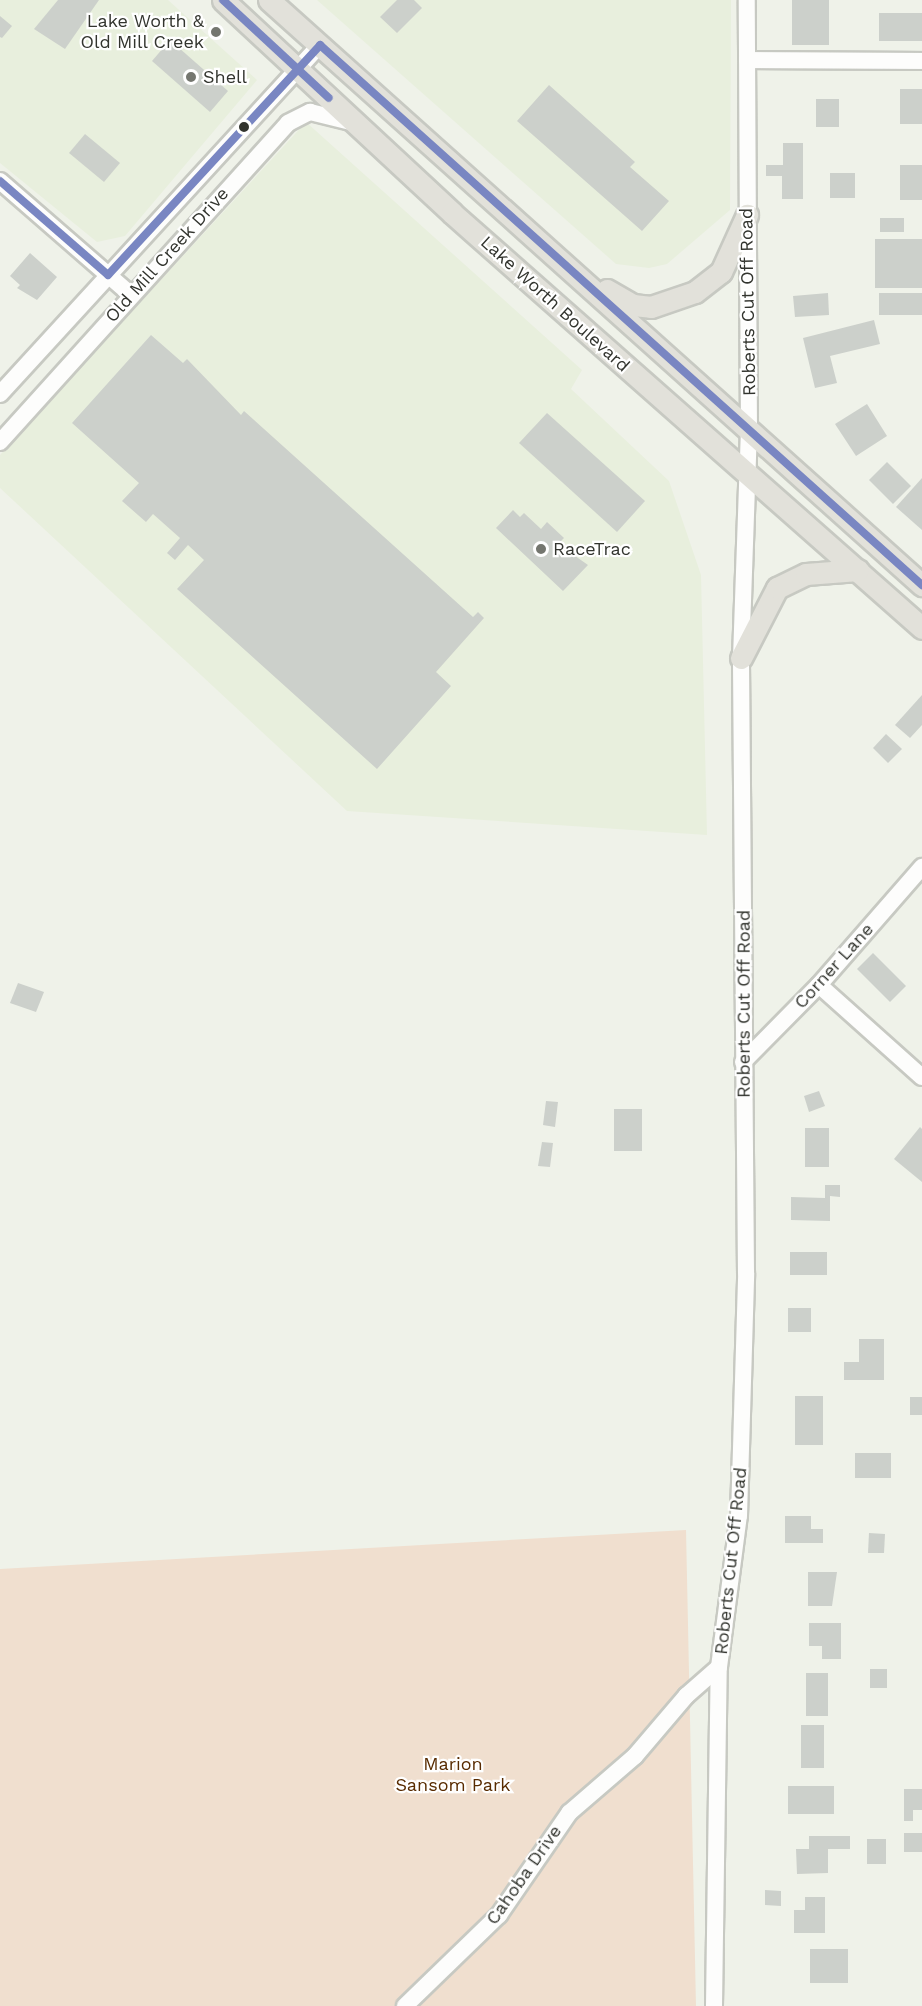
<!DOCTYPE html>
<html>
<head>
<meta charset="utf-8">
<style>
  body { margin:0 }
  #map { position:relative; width:922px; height:2006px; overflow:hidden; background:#eff2e9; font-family:"Work Sans",sans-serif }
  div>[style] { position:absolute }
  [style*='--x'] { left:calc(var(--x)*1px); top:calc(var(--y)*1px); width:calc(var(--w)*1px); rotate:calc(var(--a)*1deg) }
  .built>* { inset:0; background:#e8efdd }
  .green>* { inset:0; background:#f0dfcf }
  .building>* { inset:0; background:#ccd0cb }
  .roads { filter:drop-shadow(2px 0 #c7c9c2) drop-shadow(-2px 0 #c7c9c2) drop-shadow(0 2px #c7c9c2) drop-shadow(0 -2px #c7c9c2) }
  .minor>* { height:16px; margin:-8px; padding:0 8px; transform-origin:8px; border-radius:8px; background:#fdfdfc }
  .major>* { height:21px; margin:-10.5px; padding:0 10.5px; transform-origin:10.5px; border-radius:10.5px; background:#e2e1da }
  .bus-1>* { height:8px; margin:-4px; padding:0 4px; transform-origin:4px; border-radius:4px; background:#7986c2 }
  .dots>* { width:16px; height:16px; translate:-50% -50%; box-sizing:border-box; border:3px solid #fff; border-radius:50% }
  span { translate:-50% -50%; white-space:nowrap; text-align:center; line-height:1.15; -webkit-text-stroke:4.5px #fff; paint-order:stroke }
  .poi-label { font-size:18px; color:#32342e }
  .right { translate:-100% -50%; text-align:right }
  .left { translate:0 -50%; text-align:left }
  .street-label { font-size:18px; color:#32342e }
  .park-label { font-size:18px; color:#582b00 }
</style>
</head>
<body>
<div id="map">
  <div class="built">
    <i style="clip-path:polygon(0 0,168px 0,257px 80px,125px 236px,97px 242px,0 163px)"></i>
    <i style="clip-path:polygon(317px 0,731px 0,730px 210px,667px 264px,649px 268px,616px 264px)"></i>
    <i style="clip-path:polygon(306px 122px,582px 370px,571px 389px,669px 481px,701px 575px,707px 835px,347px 811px,0 488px,0 455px)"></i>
  </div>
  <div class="green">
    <i style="clip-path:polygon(686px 1530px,696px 2006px,0 2006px,0 1569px)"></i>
  </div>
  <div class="building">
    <i style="clip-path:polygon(58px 0,99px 0,65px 49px,34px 29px)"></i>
    <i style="clip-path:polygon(397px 0,414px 0,422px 8px,397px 33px,380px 17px)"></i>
    <i style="clip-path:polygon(792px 0,829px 0,829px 45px,792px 45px)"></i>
    <i style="clip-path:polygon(879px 13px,922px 13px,922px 41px,879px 41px)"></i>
    <i style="clip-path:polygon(0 16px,12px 26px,2px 38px,0 37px)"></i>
    <i style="clip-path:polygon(170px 40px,228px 91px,210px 112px,152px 61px)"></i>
    <i style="clip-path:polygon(549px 85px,635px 162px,630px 167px,669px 201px,642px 231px,517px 121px)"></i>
    <i style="clip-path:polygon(900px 89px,922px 89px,922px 124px,900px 124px)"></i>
    <i style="clip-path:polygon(816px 99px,839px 99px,839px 127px,816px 127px)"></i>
    <i style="clip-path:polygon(85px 134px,120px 163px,104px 182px,69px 153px)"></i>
    <i style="clip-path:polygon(783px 143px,803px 143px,803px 199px,782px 199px,782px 176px,766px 176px,766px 165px,783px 165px)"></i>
    <i style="clip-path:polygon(900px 165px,922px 165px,922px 200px,900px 200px)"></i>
    <i style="clip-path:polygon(830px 173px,855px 173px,855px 198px,830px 198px)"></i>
    <i style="clip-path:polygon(880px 218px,904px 218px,904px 232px,880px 232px)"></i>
    <i style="clip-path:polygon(875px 239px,922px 239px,922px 288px,875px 288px)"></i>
    <i style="clip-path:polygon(30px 253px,57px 277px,37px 300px,17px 288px,20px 285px,10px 276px)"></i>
    <i style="clip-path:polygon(828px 293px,829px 315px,795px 317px,793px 296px)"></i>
    <i style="clip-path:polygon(879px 293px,922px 293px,922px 315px,879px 315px)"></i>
    <i style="clip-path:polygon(874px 320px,880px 344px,830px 356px,837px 383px,815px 388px,803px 338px)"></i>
    <i style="clip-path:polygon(151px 335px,183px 363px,187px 359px,241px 415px,244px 411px,473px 617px,478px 612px,484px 618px,436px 672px,451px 686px,377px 769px,177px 589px,204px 560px,188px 545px,175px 560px,167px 553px,180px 538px,153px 514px,146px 522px,122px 501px,139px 483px,72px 423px)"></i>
    <i style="clip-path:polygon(867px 404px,887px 436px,856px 456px,835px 424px)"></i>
    <i style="clip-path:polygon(547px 413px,645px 501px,617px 532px,519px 443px)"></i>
    <i style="clip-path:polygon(887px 462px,911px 486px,893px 504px,869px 480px)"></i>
    <i style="clip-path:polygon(922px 478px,922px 530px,896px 507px)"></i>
    <i style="clip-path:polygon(513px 510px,520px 517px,524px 513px,541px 529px,547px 522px,564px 538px,558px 544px,588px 565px,563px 591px,496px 528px)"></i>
    <i style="clip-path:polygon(922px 695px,922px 725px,910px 738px,895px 725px)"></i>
    <i style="clip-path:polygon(886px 734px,902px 749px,888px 763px,873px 748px)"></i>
    <i style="clip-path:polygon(873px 953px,906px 986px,890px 1002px,857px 969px)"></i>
    <i style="clip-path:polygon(18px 983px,44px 992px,36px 1012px,10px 1003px)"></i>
    <i style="clip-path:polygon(819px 1091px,825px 1106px,809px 1112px,804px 1096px)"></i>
    <i style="clip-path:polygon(546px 1101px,558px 1102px,555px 1127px,543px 1125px)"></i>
    <i style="clip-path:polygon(614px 1109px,642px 1109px,642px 1151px,614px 1151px)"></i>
    <i style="clip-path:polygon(920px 1127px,922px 1129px,922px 1182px,894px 1159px)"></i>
    <i style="clip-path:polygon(805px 1128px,829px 1128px,829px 1167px,805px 1167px)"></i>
    <i style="clip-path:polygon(542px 1142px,553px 1143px,550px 1167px,538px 1166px)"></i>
    <i style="clip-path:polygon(825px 1185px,840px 1185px,840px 1197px,830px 1196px,830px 1221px,791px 1220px,791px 1197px,825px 1198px)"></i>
    <i style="clip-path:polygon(790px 1252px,827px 1252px,827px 1275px,790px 1275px)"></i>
    <i style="clip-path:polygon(788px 1308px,811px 1308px,811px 1332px,788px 1332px)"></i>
    <i style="clip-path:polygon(859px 1339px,884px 1339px,884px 1380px,844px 1380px,844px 1362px,859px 1362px)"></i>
    <i style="clip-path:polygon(795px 1396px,823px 1396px,823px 1445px,795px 1445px)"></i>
    <i style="clip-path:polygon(910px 1397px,922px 1397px,922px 1415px,910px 1415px)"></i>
    <i style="clip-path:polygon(855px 1453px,891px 1453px,891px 1478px,855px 1478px)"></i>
    <i style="clip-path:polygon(785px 1516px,811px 1516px,811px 1529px,823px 1529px,823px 1543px,785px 1543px)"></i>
    <i style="clip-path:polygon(869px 1533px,885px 1534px,884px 1553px,868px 1553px)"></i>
    <i style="clip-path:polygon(808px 1572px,837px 1572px,832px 1606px,808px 1606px)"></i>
    <i style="clip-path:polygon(809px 1623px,841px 1623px,841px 1659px,822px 1659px,822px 1646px,809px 1646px)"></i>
    <i style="clip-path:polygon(870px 1669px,887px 1669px,887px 1688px,870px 1688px)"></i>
    <i style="clip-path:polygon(806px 1673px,828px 1673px,828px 1716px,806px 1716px)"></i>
    <i style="clip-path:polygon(801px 1725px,824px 1725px,824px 1768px,801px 1768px)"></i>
    <i style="clip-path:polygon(788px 1786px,834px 1786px,834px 1814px,788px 1814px)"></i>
    <i style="clip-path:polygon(904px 1789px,922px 1789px,922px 1810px,913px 1810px,913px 1821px,904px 1821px)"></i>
    <i style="clip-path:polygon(904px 1833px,922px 1833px,922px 1852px,904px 1852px)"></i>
    <i style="clip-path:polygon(809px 1836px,850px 1836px,850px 1849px,828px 1849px,828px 1873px,797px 1874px,796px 1849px,809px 1849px)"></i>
    <i style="clip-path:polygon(867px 1839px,886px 1839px,886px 1864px,867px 1864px)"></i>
    <i style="clip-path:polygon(765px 1890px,781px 1891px,781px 1906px,765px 1905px)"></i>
    <i style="clip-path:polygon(805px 1897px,825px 1897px,825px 1933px,794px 1933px,794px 1910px,805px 1910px)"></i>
    <i style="clip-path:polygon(810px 1949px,848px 1949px,848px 1983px,810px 1983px)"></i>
  </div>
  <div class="roads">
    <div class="minor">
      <i style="--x:747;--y:60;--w:175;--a:0.3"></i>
      <i style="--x:0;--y:181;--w:174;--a:41"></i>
      <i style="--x:0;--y:394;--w:473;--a:-47.5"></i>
      <i style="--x:0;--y:442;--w:430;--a:-47.9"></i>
      <i style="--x:288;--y:123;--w:25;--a:-27"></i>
      <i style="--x:310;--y:112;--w:46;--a:13.7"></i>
      <i style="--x:819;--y:985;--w:138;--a:41.8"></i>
      <i style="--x:743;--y:1062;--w:108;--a:-45.4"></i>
      <i style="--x:819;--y:985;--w:157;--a:-48.9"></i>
      <i style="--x:405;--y:2006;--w:131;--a:-44.1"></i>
      <i style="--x:499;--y:1915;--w:124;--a:-55.5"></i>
      <i style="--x:569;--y:1813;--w:87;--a:-40.8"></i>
      <i style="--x:635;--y:1756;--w:79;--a:-49.6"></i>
      <i style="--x:686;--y:1696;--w:44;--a:-41.3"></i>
      <i style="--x:714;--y:2006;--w:339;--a:-89.2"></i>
      <i style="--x:719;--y:1667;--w:152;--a:-82.5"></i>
      <i style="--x:739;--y:1516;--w:243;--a:-88.3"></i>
      <i style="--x:746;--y:1273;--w:615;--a:-90.47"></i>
      <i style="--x:741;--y:658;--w:224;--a:-88"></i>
      <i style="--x:749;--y:434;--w:434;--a:-90.3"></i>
    </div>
    <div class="major">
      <i style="--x:223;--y:0;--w:313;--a:42.9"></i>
      <i style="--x:452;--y:213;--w:627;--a:41.44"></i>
      <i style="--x:269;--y:0;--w:877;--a:41.86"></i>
      <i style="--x:607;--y:290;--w:30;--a:30"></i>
      <i style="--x:633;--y:305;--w:18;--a:6"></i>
      <i style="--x:651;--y:307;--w:46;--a:-18.8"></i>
      <i style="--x:695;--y:292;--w:33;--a:-38"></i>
      <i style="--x:721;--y:272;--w:63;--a:-65.5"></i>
      <i style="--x:741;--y:658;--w:79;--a:-62.8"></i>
      <i style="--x:777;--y:588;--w:32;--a:-26"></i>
      <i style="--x:806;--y:574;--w:52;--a:-4.4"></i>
    </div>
  </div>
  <div class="bus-1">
    <i style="--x:223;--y:0;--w:144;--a:42.8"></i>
    <i style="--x:0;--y:181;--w:143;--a:41"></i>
    <i style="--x:108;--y:275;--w:313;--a:-47.3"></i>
    <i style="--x:320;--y:45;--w:809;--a:41.89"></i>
  </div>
  <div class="dots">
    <i style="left:216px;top:32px;background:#74766f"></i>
    <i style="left:191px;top:77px;background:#74766f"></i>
    <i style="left:244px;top:127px;background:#32342e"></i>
    <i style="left:541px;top:549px;background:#74766f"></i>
  </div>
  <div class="poi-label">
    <span class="right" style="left:204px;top:32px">Lake Worth &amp;<br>Old Mill Creek</span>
    <span class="left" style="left:203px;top:77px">Shell</span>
    <span class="left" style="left:553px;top:549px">RaceTrac</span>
  </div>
  <div class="street-label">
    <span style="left:167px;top:255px;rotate:-48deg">Old Mill Creek Drive</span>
    <span style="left:748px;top:302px;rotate:-91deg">Roberts Cut Off Road</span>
    <span style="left:555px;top:304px;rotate:42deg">Lake Worth Boulevard</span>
    <span style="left:834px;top:966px;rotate:-48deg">Corner Lane</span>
    <span style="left:744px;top:1004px;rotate:-90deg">Roberts Cut Off Road</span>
    <span style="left:731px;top:1561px;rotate:-84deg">Roberts Cut Off Road</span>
    <span style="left:524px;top:1875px;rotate:-55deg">Cahoba Drive</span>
  </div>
  <div class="park-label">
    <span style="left:453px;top:1775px">Marion<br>Sansom Park</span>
  </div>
</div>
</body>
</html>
